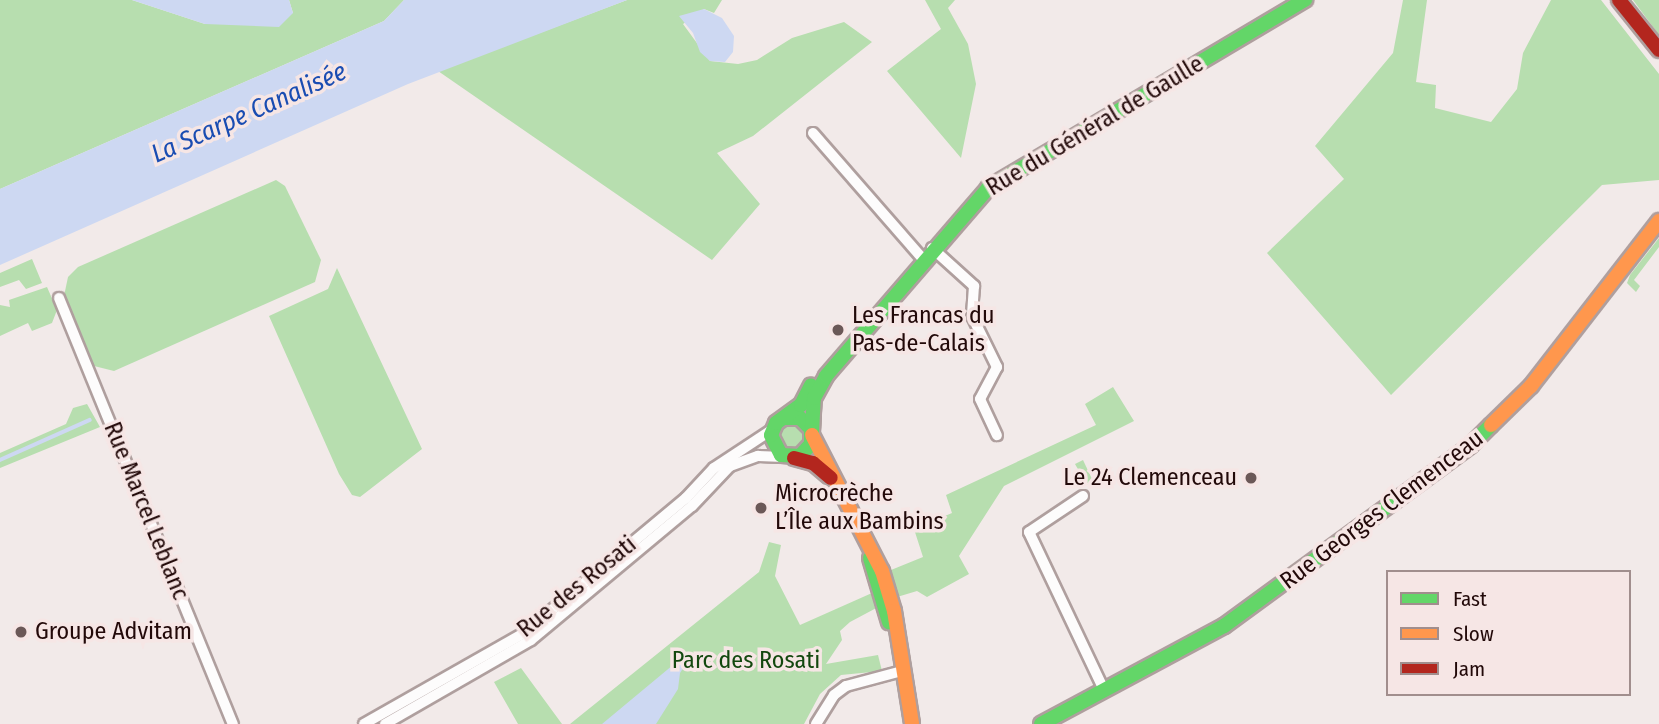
<!DOCTYPE html>
<html>
<head>
<meta charset="utf-8">
<style>
  body { margin:0 }
  #map { position:relative; width:1659px; height:724px; overflow:hidden; background:#f2eae9; font-family:"Fira Sans Condensed",sans-serif }
  div>[style] { position:absolute }
  [style*='--x'] { left:calc(var(--x)*1px); top:calc(var(--y)*1px); width:calc(var(--w)*1px); rotate:calc(var(--a)*1deg) }
  .green>* { inset:0; background:#b7deaf }
  .round { border-radius:50% }
  .water>* { inset:0; background:#cdd8f2 }
  .stream>* { height:3.5px; margin:-1.75px; padding:0 1.75px; transform-origin:1.75px; border-radius:1.75px; background:#cdd8f2 }
  .roads { filter:drop-shadow(2px 0 #af9f9e) drop-shadow(-2px 0 #af9f9e) drop-shadow(0 2px #af9f9e) drop-shadow(0 -2px #af9f9e) }
  .street>* { height:10px; margin:-5px; padding:0 5px; transform-origin:5px; border-radius:5px; background:#fdfcfc }
  .fast>* { height:14px; margin:-7px; padding:0 7px; transform-origin:7px; border-radius:7px; background:#63d668 }
  .slow>* { height:14px; margin:-7px; padding:0 7px; transform-origin:7px; border-radius:7px; background:#ff974d }
  .jam>* { height:14px; margin:-7px; padding:0 7px; transform-origin:7px; border-radius:7px; background:#b3261e }
  .dots>* { width:19px; height:19px; translate:-50% -50%; box-sizing:border-box; border:4px solid #f6e6e5; border-radius:50% }
  span { translate:-50% -50%; white-space:nowrap; text-align:center; line-height:1.15; -webkit-text-stroke:7px #f6e6e5; paint-order:stroke }
  .street-label { font-size:24px; color:#220909 }
  .poi-label { font-size:24px; color:#220909 }
  .left { translate:0 -50%; text-align:left }
  .right { translate:-100% -50%; text-align:right }
  .park-label { font-size:24px; color:#13480f }
  .water-label { font-size:26px; color:#194cb2; font-style:italic }
  .legend { position:absolute; left:1386px; top:570px; width:245px; height:126px; box-sizing:border-box; background:#f6e6e5; border:2px solid #a18e8d; margin:0; padding:9px 12px; list-style:none; font-size:21px; color:#220909 }
  .legend li { display:flex; align-items:center; gap:14px; height:35px }
  .legend b { width:35px; border:2px solid #a18e8d }
</style>
</head>
<body>
<div id="map">
  <div class="green">
    <i style="clip-path:polygon(0 0,132px 0,205px 24px,293px 13px,289px 0,404px 0,384px 21px,0 189px)"></i>
    <i style="clip-path:polygon(627px 0,722px 0,714px 13px,704px 9px,683px 24px,710px 61px,738px 64px,757px 60px,792px 38px,844px 22px,872px 42px,753px 136px,717px 153px,760px 204px,712px 260px,438px 71px)"></i>
    <i style="clip-path:polygon(925px 0,955px 0,948px 8px,968px 44px,976px 84px,961px 158px,887px 71px,941px 29px)"></i>
    <i style="clip-path:polygon(1403px 0,1427px 0,1416px 82px,1436px 85px,1435px 108px,1491px 122px,1517px 89px,1523px 53px,1551px 0,1601px 0,1659px 74px,1659px 180px,1602px 185px,1391px 395px,1267px 253px,1344px 179px,1315px 146px,1393px 53px)"></i>
    <i style="clip-path:polygon(1633px 0,1659px 0,1659px 36px,1656px 31px)"></i>
    <i style="clip-path:polygon(276px 180px,285px 186px,321px 260px,315px 282px,114px 371px,94px 366px,64px 296px,68px 277px,78px 267px)"></i>
    <i style="clip-path:polygon(1659px 238px,1659px 247px,1634px 280px,1640px 286px,1636px 292px,1627px 283px,1630px 275px)"></i>
    <i style="clip-path:polygon(32px 259px,42px 283px,26px 289px,19px 280px,0 287px,0 273px)"></i>
    <i style="clip-path:polygon(337px 268px,422px 449px,360px 497px,352px 495px,339px 474px,269px 316px,328px 289px)"></i>
    <i style="clip-path:polygon(47px 287px,57px 310px,52px 323px,32px 331px,28px 323px,0 336px,0 305px,10px 307px,9px 300px)"></i>
    <i style="clip-path:polygon(1113px 387px,1134px 421px,1004px 486px,959px 556px,969px 574px,927px 597px,917px 591px,897px 597px,850px 622px,840px 631px,842px 640px,826px 664px,878px 655px,882px 671px,841px 675px,820px 694px,804px 724px,570px 724px,759px 572px,769px 542px,781px 545px,775px 576px,800px 625px,881px 589px,891px 570px,923px 557px,914px 529px,952px 513px,946px 495px,1096px 425px,1085px 404px)"></i>
    <i style="clip-path:polygon(87px 404px,100px 427px,0 468px,0 453px,66px 424px,73px 408px)"></i>
    <i class="round" style="left:779px;top:424px;width:26px;height:26px"></i>
    <i style="clip-path:polygon(1083px 460px,1092px 479px,1087px 485px,1075px 464px)"></i>
    <i style="clip-path:polygon(521px 668px,540px 694px,562px 724px,518px 724px,494px 682px)"></i>
  </div>
  <div class="water">
    <i style="clip-path:polygon(132px 0,289px 0,293px 13px,279px 27px,205px 24px)"></i>
    <i style="clip-path:polygon(404px 0,627px 0,408px 84px,0 265px,0 189px,384px 21px)"></i>
    <i style="clip-path:polygon(704px 9px,722px 18px,734px 36px,733px 52px,725px 62px,710px 61px,700px 52px,693px 33px,679px 16px)"></i>
    <i style="clip-path:polygon(685px 655px,689px 659px,680px 673px,678px 689px,656px 724px,602px 724px)"></i>
  </div>
  <div class="stream">
    <i style="--x:0;--y:460;--w:98;--a:-24"></i>
  </div>
  <div class="roads">
    <div class="street">
      <i style="--x:813;--y:133;--w:167;--a:48.9"></i>
      <i style="--x:932;--y:248;--w:57;--a:42.1"></i>
      <i style="--x:974;--y:286;--w:30;--a:94"></i>
      <i style="--x:972;--y:316;--w:57;--a:63.9"></i>
      <i style="--x:997;--y:367;--w:36;--a:118"></i>
      <i style="--x:980;--y:399;--w:40;--a:65"></i>
      <i style="--x:59;--y:298;--w:460;--a:67.8"></i>
      <i style="--x:1083;--y:496;--w:65;--a:146.3"></i>
      <i style="--x:1029;--y:532;--w:175;--a:64.6"></i>
      <i style="--x:364;--y:724;--w:184;--a:-29.6"></i>
      <i style="--x:524;--y:633;--w:211;--a:-39.8"></i>
      <i style="--x:686;--y:498;--w:41;--a:-47"></i>
      <i style="--x:714;--y:468;--w:71;--a:-33.5"></i>
      <i style="--x:385;--y:724;--w:168;--a:-29.9"></i>
      <i style="--x:531;--y:640;--w:209;--a:-39.8"></i>
      <i style="--x:692;--y:506;--w:55;--a:-46.5"></i>
      <i style="--x:730;--y:466;--w:30;--a:-20"></i>
      <i style="--x:758;--y:456;--w:26;--a:2"></i>
      <i style="--x:816;--y:724;--w:34;--a:-58"></i>
      <i style="--x:834;--y:695;--w:15;--a:-37"></i>
      <i style="--x:846;--y:686;--w:58;--a:-15"></i>
    </div>
    <div class="fast">
      <i style="--x:784;--y:418;--w:16;--a:0"></i>
      <i style="--x:800;--y:418;--w:16;--a:45"></i>
      <i style="--x:811;--y:429;--w:15;--a:90"></i>
      <i style="--x:811;--y:444;--w:16;--a:133"></i>
      <i style="--x:800;--y:456;--w:19;--a:-177"></i>
      <i style="--x:781;--y:455;--w:22;--a:-117"></i>
      <i style="--x:771;--y:435;--w:13;--a:-67"></i>
      <i style="--x:776;--y:423;--w:31;--a:-36"></i>
      <i style="--x:801;--y:405;--w:22;--a:-63"></i>
      <i style="--x:812;--y:432;--w:34;--a:-87"></i>
      <i style="--x:814;--y:398;--w:25;--a:-61"></i>
      <i style="--x:826;--y:376;--w:248;--a:-49.2"></i>
      <i style="--x:988;--y:188;--w:369;--a:-30.7"></i>
      <i style="--x:870;--y:558;--w:67;--a:73.5"></i>
      <i style="--x:1041;--y:724;--w:208;--a:-28.2"></i>
      <i style="--x:1224;--y:626;--w:306;--a:-36.2"></i>
      <i style="--x:1471;--y:445;--w:28;--a:-45"></i>
    </div>
    <div class="slow">
      <i style="--x:1491;--y:425;--w:56;--a:-44.3"></i>
      <i style="--x:1531;--y:386;--w:209;--a:-52.2"></i>
      <i style="--x:812;--y:435;--w:153;--a:62.8"></i>
      <i style="--x:882;--y:571;--w:42;--a:73.3"></i>
      <i style="--x:894;--y:611;--w:114;--a:80.9"></i>
    </div>
    <div class="jam">
      <i style="--x:1619;--y:0;--w:64;--a:51.3"></i>
      <i style="--x:794;--y:458;--w:20;--a:15"></i>
      <i style="--x:813;--y:463;--w:23;--a:40"></i>
    </div>
  </div>
  <div class="dots">
    <i style="left:838px;top:330px;background:#6b5857"></i>
    <i style="left:1251px;top:478px;background:#6b5857"></i>
    <i style="left:761px;top:508px;background:#6b5857"></i>
    <i style="left:21px;top:632px;background:#6b5857"></i>
  </div>
  <div class="street-label">
    <span style="left:1095px;top:126px;rotate:-31deg">Rue du Général de Gaulle</span>
    <span style="left:1382px;top:510px;rotate:-37deg">Rue Georges Clemenceau</span>
    <span style="left:146px;top:511px;rotate:68deg">Rue Marcel Leblanc</span>
    <span style="left:577px;top:587px;rotate:-39deg">Rue des Rosati</span>
  </div>
  <div class="poi-label">
    <span class="left" style="left:852px;top:330px">Les Francas du<br>Pas-de-Calais</span>
    <span class="right" style="left:1237px;top:478px">Le 24 Clemenceau</span>
    <span class="left" style="left:775px;top:508px">Microcrèche<br>L’Île aux Bambins</span>
    <span class="left" style="left:35px;top:632px">Groupe Advitam</span>
  </div>
  <div class="park-label">
    <span style="left:746px;top:661px">Parc des Rosati</span>
  </div>
  <div class="water-label">
    <span style="left:249px;top:113px;rotate:-24deg">La Scarpe Canalisée</span>
  </div>
  <ul class="legend">
  <li><b style="height:9px;background:#63d668"></b>Fast</li>
  <li><b style="height:9px;background:#ff974d"></b>Slow</li>
  <li><b style="height:9px;background:#b3261e"></b>Jam</li>
  </ul>
</div>
</body>
</html>
